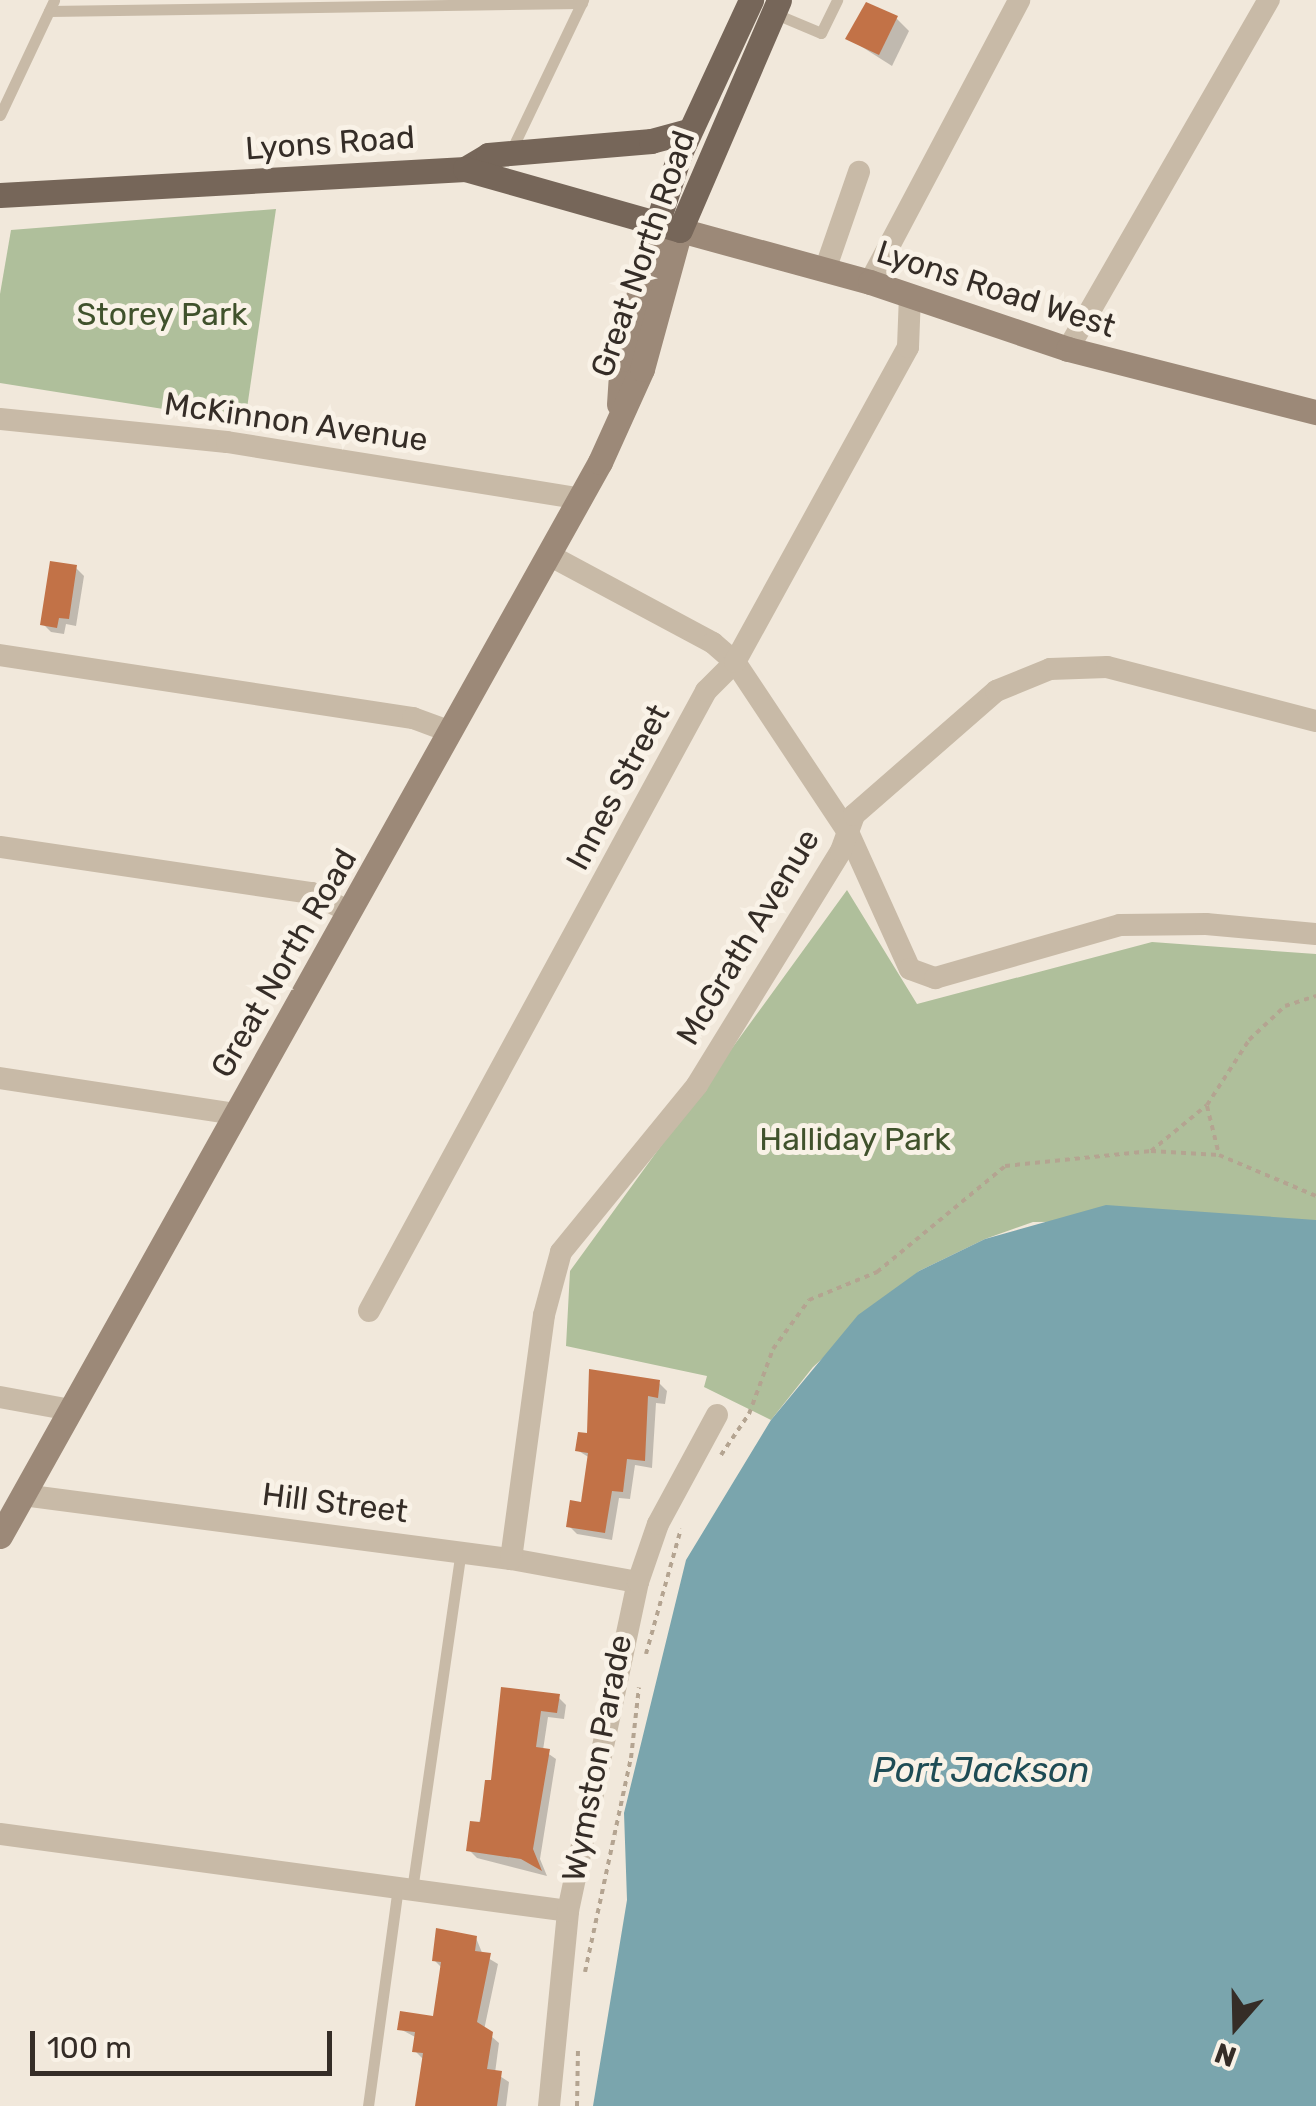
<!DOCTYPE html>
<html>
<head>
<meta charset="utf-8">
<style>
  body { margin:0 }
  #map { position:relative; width:1316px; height:2106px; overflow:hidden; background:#f1e8db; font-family:Rubik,sans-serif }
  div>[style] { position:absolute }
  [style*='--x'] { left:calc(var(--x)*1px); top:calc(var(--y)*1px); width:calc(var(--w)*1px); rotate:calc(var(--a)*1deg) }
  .green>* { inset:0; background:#afbf9b }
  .water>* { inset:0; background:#7aa5ad }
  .shadow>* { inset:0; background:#0003 }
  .building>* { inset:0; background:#c27247 }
  .path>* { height:4px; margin-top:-2px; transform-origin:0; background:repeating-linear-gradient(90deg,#b4a491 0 5px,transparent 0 10px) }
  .lane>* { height:11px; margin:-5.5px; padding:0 5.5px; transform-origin:5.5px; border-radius:5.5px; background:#c8baa7 }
  .street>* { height:22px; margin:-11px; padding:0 11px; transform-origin:11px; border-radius:11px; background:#c8baa7 }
  .secondary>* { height:25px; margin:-12.5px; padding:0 12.5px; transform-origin:12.5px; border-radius:12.5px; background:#9c8978 }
  .primary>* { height:25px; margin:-12.5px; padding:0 12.5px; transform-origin:12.5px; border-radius:12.5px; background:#766659 }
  span { translate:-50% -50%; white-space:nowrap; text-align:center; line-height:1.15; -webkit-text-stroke:10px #f9f2e7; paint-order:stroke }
  .street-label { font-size:32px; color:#352d27 }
  .park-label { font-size:32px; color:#40522c }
  .water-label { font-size:35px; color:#1e4c55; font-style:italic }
  .north { position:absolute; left:1186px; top:1976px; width:100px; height:100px; -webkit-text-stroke:8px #f9f2e7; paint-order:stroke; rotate:200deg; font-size:28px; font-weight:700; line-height:40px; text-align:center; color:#352d27 }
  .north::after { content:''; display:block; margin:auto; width:35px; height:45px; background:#352d27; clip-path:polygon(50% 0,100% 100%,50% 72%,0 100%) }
  .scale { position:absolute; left:30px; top:2031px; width:302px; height:45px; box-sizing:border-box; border:5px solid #352d27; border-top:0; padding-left:12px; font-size:30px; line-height:35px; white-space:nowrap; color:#352d27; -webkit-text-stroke:8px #f9f2e7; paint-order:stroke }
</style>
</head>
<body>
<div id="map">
  <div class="green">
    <i style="clip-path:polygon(276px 209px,245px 422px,0 383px,0 294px,11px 230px)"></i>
    <i style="clip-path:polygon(847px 890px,917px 1004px,1152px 942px,1316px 954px,1316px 1220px,1033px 1222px,985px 1239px,919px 1271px,813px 1367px,771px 1420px,704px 1387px,707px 1376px,566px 1346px,570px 1271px)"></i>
  </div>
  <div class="water">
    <i style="clip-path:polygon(1106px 1205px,1316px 1220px,1316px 2106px,593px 2106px,627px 1900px,624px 1813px,686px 1560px,771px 1420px,858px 1315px,919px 1271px,985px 1239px)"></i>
  </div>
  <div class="shadow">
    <i style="clip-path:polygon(896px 18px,909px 31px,892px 66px,848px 38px)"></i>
    <i style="clip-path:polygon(76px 568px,84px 576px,76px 626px,66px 624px,64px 634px,51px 632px,43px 624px)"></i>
    <i style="clip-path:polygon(659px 1383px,667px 1391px,665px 1404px,656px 1403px,652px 1468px,635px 1465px,630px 1499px,619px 1498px,612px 1540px,577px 1534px,569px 1526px,583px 1504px,590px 1458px,577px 1450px)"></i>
    <i style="clip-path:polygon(504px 1690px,558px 1697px,566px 1705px,564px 1719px,548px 1717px,543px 1750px,556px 1759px,540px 1859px,547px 1876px,477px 1858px,469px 1850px,493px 1783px)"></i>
    <i style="clip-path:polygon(476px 1938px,483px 1955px,498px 1964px,484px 2030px,499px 2043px,495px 2073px,509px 2082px,506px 2106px,418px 2106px,423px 2059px,415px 2051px,417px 2038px,400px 2029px,435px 2019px,442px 1968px,434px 1960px)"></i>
  </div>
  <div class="building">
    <i style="clip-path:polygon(866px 2px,898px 16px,879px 55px,845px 39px)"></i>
    <i style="clip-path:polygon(50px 561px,77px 565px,69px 619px,59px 618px,57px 628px,40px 625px)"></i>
    <i style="clip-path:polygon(589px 1369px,660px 1380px,658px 1398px,648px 1396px,645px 1461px,627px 1459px,623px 1492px,612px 1491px,605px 1533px,566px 1527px,570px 1500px,581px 1502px,588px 1453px,575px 1451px,578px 1432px,587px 1433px)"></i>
    <i style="clip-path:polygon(501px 1687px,560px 1694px,557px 1713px,541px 1711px,536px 1747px,550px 1749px,533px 1849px,542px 1871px,521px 1859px,466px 1851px,470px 1821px,480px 1822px,485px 1780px,491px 1780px)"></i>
    <i style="clip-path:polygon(436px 1928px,477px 1936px,475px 1951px,491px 1953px,477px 2022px,493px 2032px,487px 2069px,502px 2071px,497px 2106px,415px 2106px,423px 2053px,412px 2052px,415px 2032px,397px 2030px,400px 2011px,433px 2016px,441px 1962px,432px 1961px)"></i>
  </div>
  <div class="path">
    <i style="--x:1207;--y:1106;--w:50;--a:76.2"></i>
    <i style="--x:1151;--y:1151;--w:72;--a:-39.4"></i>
    <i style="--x:1207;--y:1105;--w:77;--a:-57.1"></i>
    <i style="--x:1249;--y:1040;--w:50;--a:-43.4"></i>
    <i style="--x:1285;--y:1006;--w:33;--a:-18"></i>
    <i style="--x:721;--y:1455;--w:50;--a:-55.7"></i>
    <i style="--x:749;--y:1414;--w:69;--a:-69.7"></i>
    <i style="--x:773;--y:1349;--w:61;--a:-53.7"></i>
    <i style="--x:809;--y:1300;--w:74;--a:-22.4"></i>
    <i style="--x:877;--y:1272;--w:166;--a:-39.6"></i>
    <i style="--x:1005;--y:1166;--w:147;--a:-5.9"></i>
    <i style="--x:1151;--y:1151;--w:68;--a:3.4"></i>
    <i style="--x:1219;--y:1155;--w:105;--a:22.9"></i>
    <i style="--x:646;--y:1654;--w:130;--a:-74.4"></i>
    <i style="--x:585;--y:1972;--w:219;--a:-77.9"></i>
    <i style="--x:631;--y:1758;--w:71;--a:-83.6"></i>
    <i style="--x:577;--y:2106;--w:55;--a:-89"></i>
  </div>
  <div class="lane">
    <i style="--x:49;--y:11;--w:533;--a:-0.86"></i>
    <i style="--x:771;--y:12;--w:54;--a:22.8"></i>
    <i style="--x:821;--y:33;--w:37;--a:-64"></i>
    <i style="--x:0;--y:115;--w:127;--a:-64.8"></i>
    <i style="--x:510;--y:153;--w:170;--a:-64.5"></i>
    <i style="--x:412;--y:1890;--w:342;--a:-81.8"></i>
    <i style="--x:368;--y:2106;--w:220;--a:-82.2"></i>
  </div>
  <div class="street">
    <i style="--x:825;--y:270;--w:104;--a:-70.9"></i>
    <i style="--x:870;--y:282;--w:319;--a:-62.1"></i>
    <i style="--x:1068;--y:349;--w:403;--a:-60.1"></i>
    <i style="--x:0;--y:419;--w:228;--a:5.8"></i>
    <i style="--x:227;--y:442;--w:359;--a:9.1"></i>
    <i style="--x:549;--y:555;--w:186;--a:28.2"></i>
    <i style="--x:713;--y:643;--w:29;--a:41"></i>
    <i style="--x:735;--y:662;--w:204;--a:56.4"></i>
    <i style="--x:848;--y:832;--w:150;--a:65.7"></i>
    <i style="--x:910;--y:969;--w:27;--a:20"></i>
    <i style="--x:935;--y:978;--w:192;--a:-16"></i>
    <i style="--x:1120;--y:925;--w:86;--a:-0.7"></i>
    <i style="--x:1206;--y:924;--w:110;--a:5.2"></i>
    <i style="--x:0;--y:655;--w:418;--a:8.7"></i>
    <i style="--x:413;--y:718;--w:40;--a:20.2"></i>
    <i style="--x:0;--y:847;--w:315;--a:8.4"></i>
    <i style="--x:312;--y:893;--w:42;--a:26.6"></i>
    <i style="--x:0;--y:1078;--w:239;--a:8.7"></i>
    <i style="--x:369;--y:1311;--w:706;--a:-61.47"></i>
    <i style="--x:706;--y:691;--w:41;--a:-45"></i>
    <i style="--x:735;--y:662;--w:359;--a:-61.2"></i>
    <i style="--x:908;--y:347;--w:52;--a:-87.8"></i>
    <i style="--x:0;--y:1397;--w:72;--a:10.4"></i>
    <i style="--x:23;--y:1495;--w:492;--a:7.5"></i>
    <i style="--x:511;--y:1559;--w:129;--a:10.3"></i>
    <i style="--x:511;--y:1559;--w:246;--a:-82.3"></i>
    <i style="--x:544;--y:1315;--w:65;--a:-74.9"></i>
    <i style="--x:561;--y:1252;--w:215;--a:-50.8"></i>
    <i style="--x:697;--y:1085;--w:275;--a:-58.4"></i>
    <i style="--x:841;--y:851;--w:38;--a:-70"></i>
    <i style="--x:854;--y:815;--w:189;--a:-41.1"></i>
    <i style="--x:996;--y:691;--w:58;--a:-22.2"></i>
    <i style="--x:1050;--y:669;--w:57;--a:-2"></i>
    <i style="--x:1107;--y:667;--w:216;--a:14.5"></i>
    <i style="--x:0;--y:1834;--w:573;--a:7.72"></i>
    <i style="--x:549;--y:2106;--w:196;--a:-84.4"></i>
    <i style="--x:568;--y:1911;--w:336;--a:-78"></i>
    <i style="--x:638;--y:1582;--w:61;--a:-71"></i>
    <i style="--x:658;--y:1524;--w:124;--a:-61.6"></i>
  </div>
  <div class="secondary">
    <i style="--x:619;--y:404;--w:45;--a:-86.2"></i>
    <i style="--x:622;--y:359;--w:139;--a:-75.5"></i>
    <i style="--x:0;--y:1536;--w:1230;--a:-60.81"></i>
    <i style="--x:600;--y:462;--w:102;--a:-65.7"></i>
    <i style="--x:642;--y:369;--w:144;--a:-74.7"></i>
    <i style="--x:680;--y:230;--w:197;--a:15.3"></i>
    <i style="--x:870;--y:282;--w:209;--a:18.7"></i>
    <i style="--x:1068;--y:349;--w:256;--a:14.3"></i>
  </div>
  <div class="primary">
    <i style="--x:465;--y:169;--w:27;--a:-31"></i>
    <i style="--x:488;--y:155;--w:164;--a:-4.9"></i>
    <i style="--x:651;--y:141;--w:39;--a:-15"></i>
    <i style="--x:0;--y:195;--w:466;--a:-3.2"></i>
    <i style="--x:465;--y:169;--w:223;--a:15.8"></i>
    <i style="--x:680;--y:230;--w:250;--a:-66.7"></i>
    <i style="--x:657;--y:224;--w:75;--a:-72.1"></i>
    <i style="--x:680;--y:153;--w:169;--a:-65.1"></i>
  </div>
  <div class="street-label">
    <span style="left:330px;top:143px;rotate:-4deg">Lyons Road</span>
    <span style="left:643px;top:254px;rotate:-71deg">Great North Road</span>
    <span style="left:996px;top:289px;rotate:18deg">Lyons Road West</span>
    <span style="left:296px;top:422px;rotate:8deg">McKinnon Avenue</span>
    <span style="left:618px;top:787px;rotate:-62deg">Innes Street</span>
    <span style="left:748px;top:937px;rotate:-59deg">McGrath Avenue</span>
    <span style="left:284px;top:963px;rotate:-60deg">Great North Road</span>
    <span style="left:335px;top:1503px;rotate:7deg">Hill Street</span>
    <span style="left:597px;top:1758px;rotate:-79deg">Wymston Parade</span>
  </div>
  <div class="park-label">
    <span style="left:162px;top:314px">Storey Park</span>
    <span style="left:855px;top:1139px">Halliday Park</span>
  </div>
  <div class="water-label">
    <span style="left:981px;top:1770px">Port Jackson</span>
  </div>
  <div class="north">N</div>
  <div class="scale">100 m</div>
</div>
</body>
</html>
